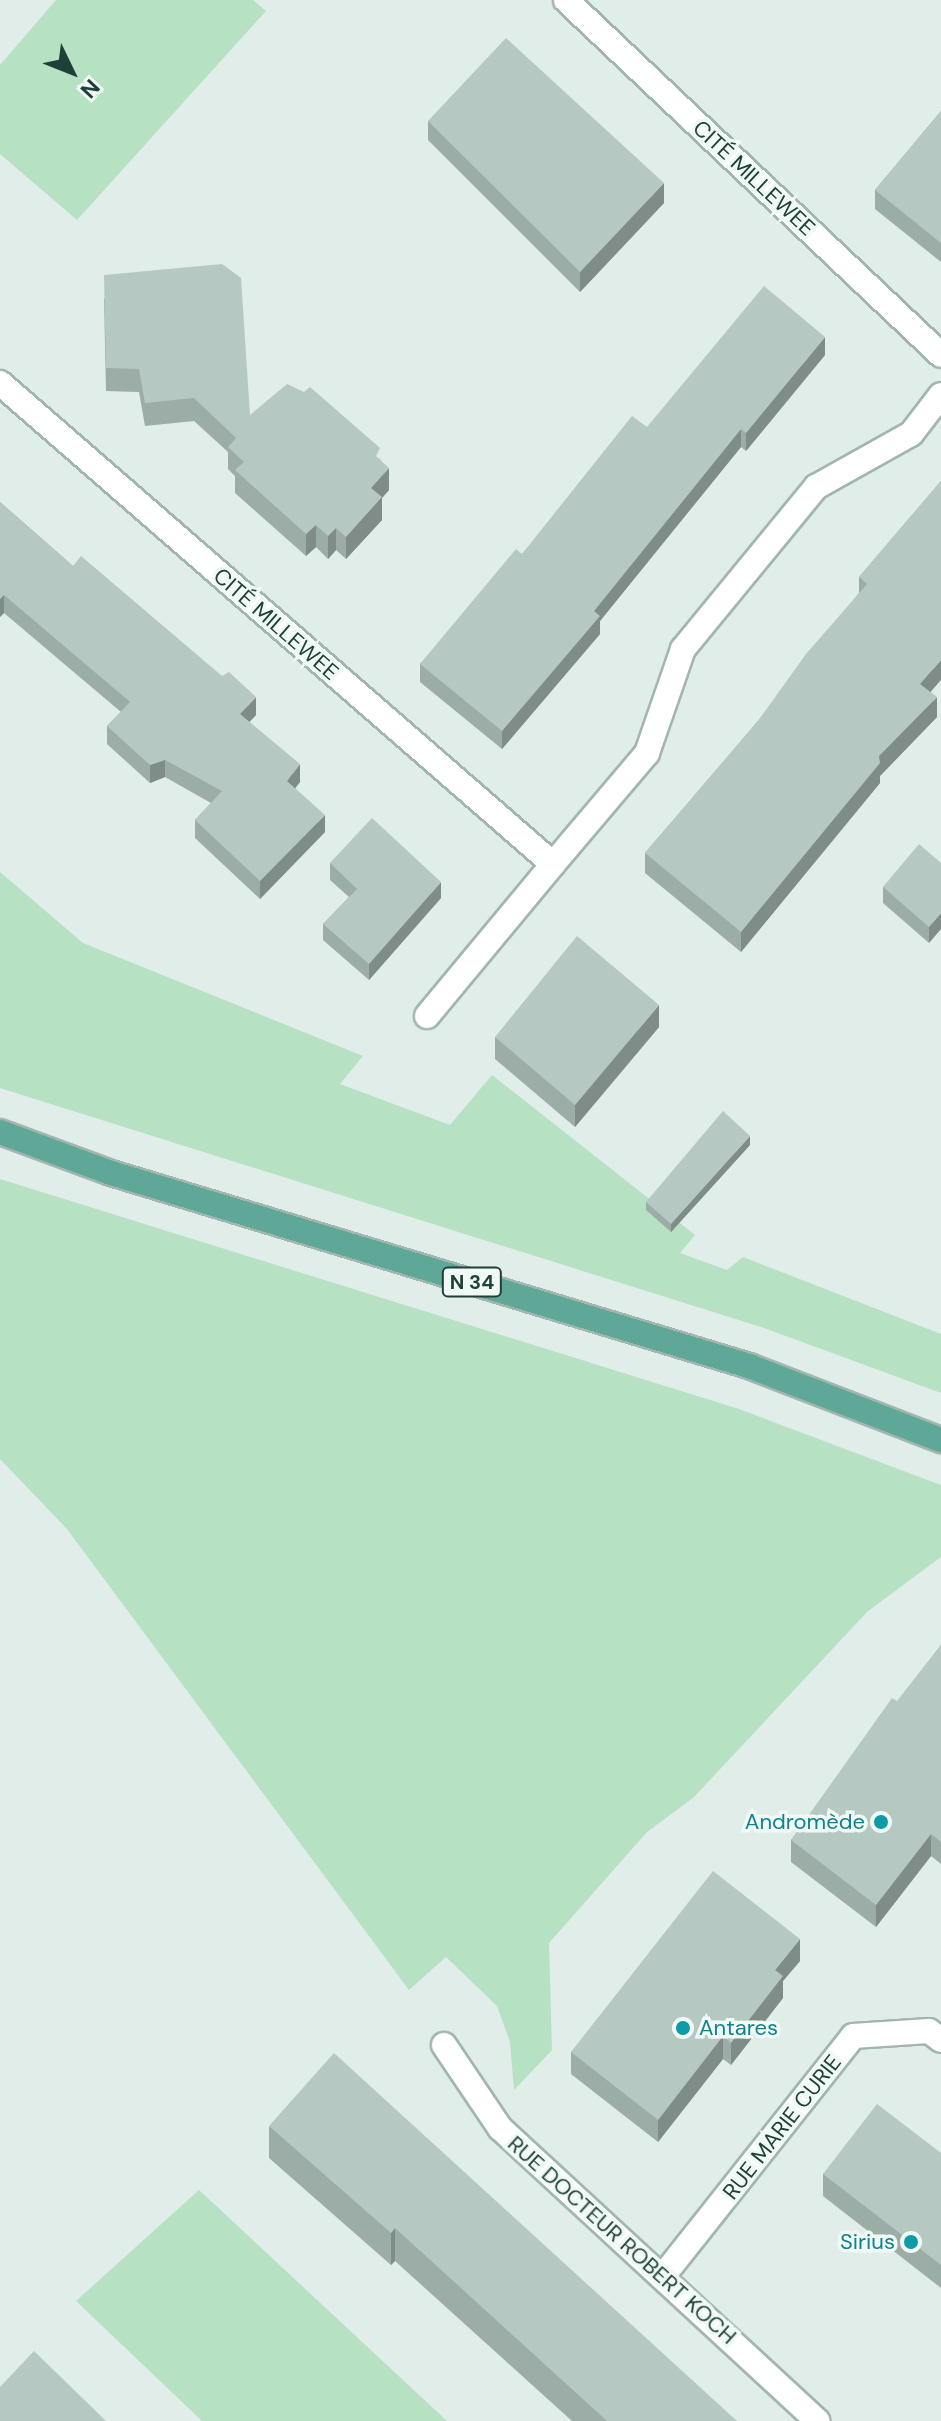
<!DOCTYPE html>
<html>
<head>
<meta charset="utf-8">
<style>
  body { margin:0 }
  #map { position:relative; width:941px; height:2421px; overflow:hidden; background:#e0ede8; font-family:"DM Sans",sans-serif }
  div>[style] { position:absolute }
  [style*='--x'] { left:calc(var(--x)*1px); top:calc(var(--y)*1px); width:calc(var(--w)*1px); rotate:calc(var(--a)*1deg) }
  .green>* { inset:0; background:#b6e1c3 }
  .roads { filter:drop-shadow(2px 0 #a2b6b0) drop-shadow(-2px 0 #a2b6b0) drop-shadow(0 2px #a2b6b0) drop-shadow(0 -2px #a2b6b0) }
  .minor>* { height:24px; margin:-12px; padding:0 12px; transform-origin:12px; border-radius:12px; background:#fff }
  .primary>* { height:24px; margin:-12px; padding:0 12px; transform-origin:12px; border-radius:12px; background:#5fa898 }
  .wall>* { inset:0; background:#9caca6 }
  .shaded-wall>* { inset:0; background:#7f8c87 }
  .building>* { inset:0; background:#b5c8c1 }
  .dots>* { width:22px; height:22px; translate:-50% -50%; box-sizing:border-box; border:4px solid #f1f9f5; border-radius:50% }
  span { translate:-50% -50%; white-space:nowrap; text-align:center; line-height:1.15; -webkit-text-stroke:7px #f1f9f5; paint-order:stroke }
  .shield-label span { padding:2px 6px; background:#f1f9f5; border:2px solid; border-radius:6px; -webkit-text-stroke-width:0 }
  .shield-label { font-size:20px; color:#1f4038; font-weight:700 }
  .street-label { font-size:22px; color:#1f4038 }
  .culture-label { font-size:22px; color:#0d838f }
  .right { translate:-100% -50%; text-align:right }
  .left { translate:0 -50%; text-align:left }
  .north { position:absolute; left:32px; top:32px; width:80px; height:80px; -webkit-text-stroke:6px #f1f9f5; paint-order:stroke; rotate:133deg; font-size:22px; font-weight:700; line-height:32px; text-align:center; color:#1f4038 }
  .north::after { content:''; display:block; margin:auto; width:28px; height:36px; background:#1f4038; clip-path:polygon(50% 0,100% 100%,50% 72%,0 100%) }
</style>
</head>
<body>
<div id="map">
  <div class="green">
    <i style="clip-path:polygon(56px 0,253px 0,266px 11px,77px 220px,0 154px,0 65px)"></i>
    <i style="clip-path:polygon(0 872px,83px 943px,363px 1056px,340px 1084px,450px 1125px,492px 1075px,695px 1235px,680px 1253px,727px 1270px,743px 1257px,941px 1334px,941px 1393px,761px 1327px,0 1088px)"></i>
    <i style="clip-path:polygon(0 1179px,739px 1409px,941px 1485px,941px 1557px,868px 1611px,693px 1798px,647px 1832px,549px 1943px,552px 2050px,514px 2090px,510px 2042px,497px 2006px,446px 1957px,409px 1990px,67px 1529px,0 1459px)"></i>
    <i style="clip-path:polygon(199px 2190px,447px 2421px,202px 2421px,76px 2301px)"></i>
  </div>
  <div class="roads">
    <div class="minor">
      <i style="--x:566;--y:0;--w:516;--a:43.43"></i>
      <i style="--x:0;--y:383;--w:733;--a:41.02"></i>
      <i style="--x:553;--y:864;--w:145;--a:-49.7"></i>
      <i style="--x:647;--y:753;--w:110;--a:-70.9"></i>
      <i style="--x:683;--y:649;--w:210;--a:-50.6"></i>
      <i style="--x:816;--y:487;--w:109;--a:-29.2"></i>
      <i style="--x:911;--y:434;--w:49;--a:-52.4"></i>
      <i style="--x:427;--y:1016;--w:197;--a:-50.3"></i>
      <i style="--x:444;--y:2045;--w:100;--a:56"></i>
      <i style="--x:500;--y:2128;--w:432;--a:42.7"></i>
      <i style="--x:663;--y:2276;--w:306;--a:-51.6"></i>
      <i style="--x:853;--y:2036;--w:76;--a:-3.8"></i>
      <i style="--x:929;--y:2031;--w:15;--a:37"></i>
    </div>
    <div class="primary">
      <i style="--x:0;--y:1132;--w:118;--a:20.3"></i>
      <i style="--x:111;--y:1173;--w:667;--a:16.83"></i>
      <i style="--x:749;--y:1366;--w:206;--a:21.1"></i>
    </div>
  </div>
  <div class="wall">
    <i style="clip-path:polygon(941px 111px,941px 262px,875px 209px,875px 190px)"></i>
    <i style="clip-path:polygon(428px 121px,664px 203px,580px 292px,428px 140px)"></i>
    <i style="clip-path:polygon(104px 298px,250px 415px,380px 459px,389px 490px,382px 498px,382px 520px,346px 559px,336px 550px,328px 559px,316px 547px,306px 556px,235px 493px,235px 476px,228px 469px,228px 452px,194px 421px,145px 426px,139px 392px,106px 391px)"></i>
    <i style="clip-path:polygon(825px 355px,746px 451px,741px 447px,600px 621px,600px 634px,502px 749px,420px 682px,420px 664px,522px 554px,647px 427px)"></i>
    <i style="clip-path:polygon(941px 481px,931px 692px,937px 717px,880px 776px,880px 783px,741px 952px,645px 873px,645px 853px,758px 721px,859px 593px,859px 577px)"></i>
    <i style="clip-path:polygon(0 502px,73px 566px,256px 715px,249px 722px,300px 782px,295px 788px,325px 832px,260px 899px,195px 838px,195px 820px,211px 803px,165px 777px,150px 783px,107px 744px,107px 726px,121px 712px,4px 613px,0 617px)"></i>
    <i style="clip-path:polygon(330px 863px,441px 898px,369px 980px,323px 940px,323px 924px,349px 897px,330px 880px)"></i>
    <i style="clip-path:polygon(941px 863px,929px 943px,883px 903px,883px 887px)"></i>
    <i style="clip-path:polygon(659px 1027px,575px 1127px,495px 1059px,495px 1037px)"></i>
    <i style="clip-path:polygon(750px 1145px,671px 1232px,646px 1210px,646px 1202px)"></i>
    <i style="clip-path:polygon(941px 1645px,941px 1864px,931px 1856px,876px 1927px,791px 1862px,791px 1840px)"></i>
    <i style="clip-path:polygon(800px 1961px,783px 1981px,783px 1998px,731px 2065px,723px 2059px,658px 2142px,571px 2074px,571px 2052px)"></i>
    <i style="clip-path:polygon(269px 2126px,737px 2421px,572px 2421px,395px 2261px,391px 2265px,269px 2158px)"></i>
    <i style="clip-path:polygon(941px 2153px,941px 2288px,823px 2196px,823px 2174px)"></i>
  </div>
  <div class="shaded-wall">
    <i style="clip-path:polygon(664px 183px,664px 203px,580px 292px,580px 272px)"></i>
    <i style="clip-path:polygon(825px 337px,825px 355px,746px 451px,746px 433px)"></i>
    <i style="clip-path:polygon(741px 429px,741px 447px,600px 621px,600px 634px,502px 749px,502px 731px,594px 611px)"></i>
    <i style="clip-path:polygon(389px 468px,389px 490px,382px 498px,382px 520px,346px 559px,346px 537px,371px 488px)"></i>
    <i style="clip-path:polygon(316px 525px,316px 547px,306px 556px,306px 534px)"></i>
    <i style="clip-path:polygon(336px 528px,336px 550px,328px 559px,328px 536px)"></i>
    <i style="clip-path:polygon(4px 595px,4px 613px,0 617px,0 599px)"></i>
    <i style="clip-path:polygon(941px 660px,941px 680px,920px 704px,920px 684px)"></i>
    <i style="clip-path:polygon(256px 697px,256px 715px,240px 732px,240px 714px)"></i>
    <i style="clip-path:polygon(937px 697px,937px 717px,880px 776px,880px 783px,741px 952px,741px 932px,879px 756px)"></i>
    <i style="clip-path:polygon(165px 760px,165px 777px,150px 783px,150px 765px)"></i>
    <i style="clip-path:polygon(300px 764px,300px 782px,287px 799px,287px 781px)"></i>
    <i style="clip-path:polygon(325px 815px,325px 832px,260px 899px,260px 881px)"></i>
    <i style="clip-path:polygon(441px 882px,441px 898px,369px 980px,369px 964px)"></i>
    <i style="clip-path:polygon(941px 913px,941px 929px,929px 943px,929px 927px)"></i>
    <i style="clip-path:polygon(659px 1005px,659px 1027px,575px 1127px,575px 1105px)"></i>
    <i style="clip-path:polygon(750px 1136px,750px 1145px,671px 1232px,671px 1224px)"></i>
    <i style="clip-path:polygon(931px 1834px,931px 1856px,876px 1927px,876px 1905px)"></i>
    <i style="clip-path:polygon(800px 1939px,800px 1961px,783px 1981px,783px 1998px,731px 2065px,731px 2043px,775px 1970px)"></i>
    <i style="clip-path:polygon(723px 2036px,723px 2059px,658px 2142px,658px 2120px)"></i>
    <i style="clip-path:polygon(395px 2228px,395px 2261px,391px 2265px,391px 2233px)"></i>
  </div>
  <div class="building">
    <i style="clip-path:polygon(506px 38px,664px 183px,580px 272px,428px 121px)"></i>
    <i style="clip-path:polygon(941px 111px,941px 243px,875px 190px)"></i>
    <i style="clip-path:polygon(222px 264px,241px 278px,250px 415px,287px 384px,304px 392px,310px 387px,380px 448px,376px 456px,389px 468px,371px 488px,382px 497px,346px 537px,336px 528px,328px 536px,316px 525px,306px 534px,235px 470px,244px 462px,228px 447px,236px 438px,194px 398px,145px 403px,139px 369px,106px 368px,104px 275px)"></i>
    <i style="clip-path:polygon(764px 286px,825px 337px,746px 433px,741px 429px,594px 611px,600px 616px,502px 731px,420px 664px,516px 549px,522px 554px,632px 416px,647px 427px)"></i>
    <i style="clip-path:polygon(941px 481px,941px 660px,920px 684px,937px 697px,879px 756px,880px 763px,741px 932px,645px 853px,758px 721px,806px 654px,867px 584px,859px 577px)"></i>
    <i style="clip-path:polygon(0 502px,73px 566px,81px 556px,222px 676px,229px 672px,256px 697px,240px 714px,300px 764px,287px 781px,325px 815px,260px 881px,195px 820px,222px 791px,165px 760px,150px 765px,107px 726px,130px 702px,4px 595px,0 599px)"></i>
    <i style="clip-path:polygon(372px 818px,441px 882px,369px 964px,323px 924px,357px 889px,330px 863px)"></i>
    <i style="clip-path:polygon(919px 844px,941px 863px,941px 913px,929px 927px,883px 887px)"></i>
    <i style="clip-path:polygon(577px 936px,659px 1005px,575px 1105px,495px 1037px)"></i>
    <i style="clip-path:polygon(723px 1111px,750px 1136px,671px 1224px,646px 1202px)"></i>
    <i style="clip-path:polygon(941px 1645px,941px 1842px,931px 1834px,876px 1905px,791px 1840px,892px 1698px,897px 1701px)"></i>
    <i style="clip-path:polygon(713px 1871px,800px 1939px,775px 1970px,783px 1976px,731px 2043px,723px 2036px,658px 2120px,571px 2052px)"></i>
    <i style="clip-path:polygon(334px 2053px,737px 2421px,607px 2421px,395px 2228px,391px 2233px,269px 2126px)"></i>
    <i style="clip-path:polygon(877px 2104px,941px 2153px,941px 2265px,823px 2174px)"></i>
    <i style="clip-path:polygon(34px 2351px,106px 2421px,0 2421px,0 2387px)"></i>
  </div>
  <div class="dots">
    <i style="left:881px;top:1822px;background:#0f9aa8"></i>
    <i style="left:683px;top:2028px;background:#0f9aa8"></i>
    <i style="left:911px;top:2242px;background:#0f9aa8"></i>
  </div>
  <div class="shield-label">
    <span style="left:472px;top:1282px">N 34</span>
  </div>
  <div class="street-label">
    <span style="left:754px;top:178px;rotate:43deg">CITÉ MILLEWEE</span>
    <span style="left:276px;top:624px;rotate:41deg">CITÉ MILLEWEE</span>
    <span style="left:782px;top:2127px;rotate:-52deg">RUE MARIE CURIE</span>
    <span style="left:622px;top:2240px;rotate:42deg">RUE DOCTEUR ROBERT KOCH</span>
  </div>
  <div class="culture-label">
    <span class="right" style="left:865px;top:1822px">Andromède</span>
    <span class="left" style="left:699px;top:2028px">Antares</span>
    <span class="right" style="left:895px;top:2242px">Sirius</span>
  </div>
  <div class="north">N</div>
</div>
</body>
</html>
